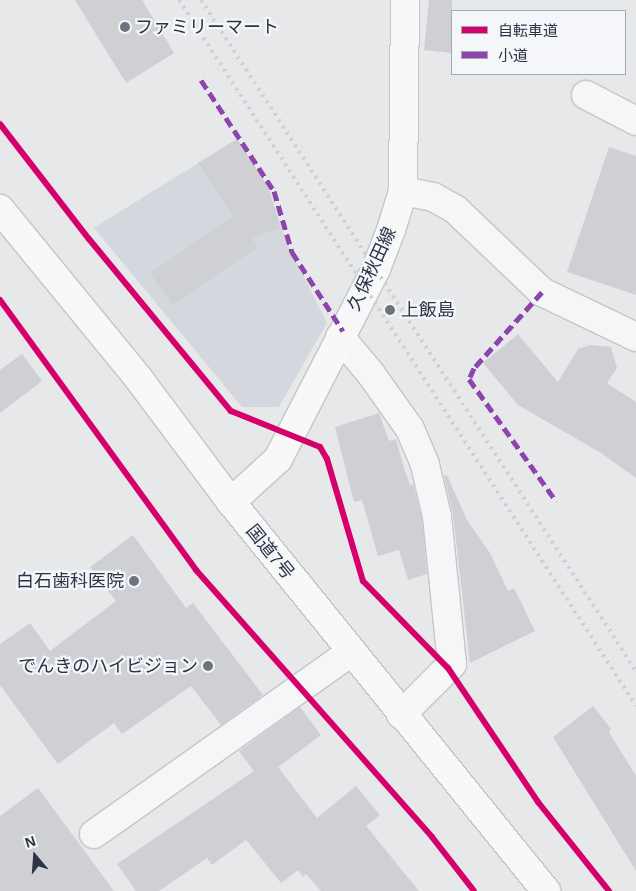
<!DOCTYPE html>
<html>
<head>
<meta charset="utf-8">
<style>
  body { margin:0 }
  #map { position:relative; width:636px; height:891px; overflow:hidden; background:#e6e8ea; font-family:Arial,"Noto Sans JP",sans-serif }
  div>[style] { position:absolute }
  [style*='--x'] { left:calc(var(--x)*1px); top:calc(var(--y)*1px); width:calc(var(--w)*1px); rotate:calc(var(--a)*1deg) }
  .built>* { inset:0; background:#d4d7dd }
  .building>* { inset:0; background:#ced0d3 }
  .roads { filter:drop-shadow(1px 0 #c4c6c8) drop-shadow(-1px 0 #c4c6c8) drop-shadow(0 1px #c4c6c8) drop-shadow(0 -1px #c4c6c8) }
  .minor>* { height:28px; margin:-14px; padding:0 14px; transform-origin:14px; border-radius:14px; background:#f5f6f7 }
  .major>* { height:28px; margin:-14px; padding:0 14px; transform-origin:14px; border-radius:14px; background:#f8f8f8 }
  .highway>* { height:28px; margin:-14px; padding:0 14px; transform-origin:14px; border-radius:14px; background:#f8f8f8 }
  .rail>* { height:4px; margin-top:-2px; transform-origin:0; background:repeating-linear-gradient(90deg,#cecfd2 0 2.5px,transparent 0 7.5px) }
  .quiet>* { height:5px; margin-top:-2.5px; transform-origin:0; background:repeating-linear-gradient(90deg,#8e44ad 0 10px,transparent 0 15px) }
  .cycleway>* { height:6px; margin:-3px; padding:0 3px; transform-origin:3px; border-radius:3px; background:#d6006c }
  .dots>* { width:14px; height:14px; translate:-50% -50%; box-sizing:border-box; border:2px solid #f4f6f9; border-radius:50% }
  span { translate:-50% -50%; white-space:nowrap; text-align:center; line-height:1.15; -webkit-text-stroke:4.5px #f4f6f9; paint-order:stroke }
  .poi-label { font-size:18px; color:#2b3445 }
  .left { translate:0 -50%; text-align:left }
  .right { translate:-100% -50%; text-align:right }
  .street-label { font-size:18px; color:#2b3445 }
  .legend { position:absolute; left:451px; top:10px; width:175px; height:65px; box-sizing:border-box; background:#f4f6f9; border:1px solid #a4a8b1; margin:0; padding:6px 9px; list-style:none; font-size:15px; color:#2b3445 }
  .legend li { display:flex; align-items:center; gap:10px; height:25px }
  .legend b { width:25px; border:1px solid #a4a8b1 }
  .north { position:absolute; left:10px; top:831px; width:50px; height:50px; -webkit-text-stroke:4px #f4f6f9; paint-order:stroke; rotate:342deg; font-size:14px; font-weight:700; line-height:20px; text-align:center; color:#2b3445 }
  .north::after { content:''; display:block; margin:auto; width:18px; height:22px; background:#2b3445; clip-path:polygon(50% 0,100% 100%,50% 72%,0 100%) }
</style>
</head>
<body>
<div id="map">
  <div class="built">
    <i style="clip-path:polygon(237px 139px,268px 186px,286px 241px,327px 323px,279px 407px,242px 407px,94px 228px)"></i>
  </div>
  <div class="building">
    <i style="clip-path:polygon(75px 0,142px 0,174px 53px,126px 83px)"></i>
    <i style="clip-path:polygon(429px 0,452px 0,452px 53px,424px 50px)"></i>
    <i style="clip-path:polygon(237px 139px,268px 186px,280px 228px,252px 238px,258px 247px,172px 305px,150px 273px,234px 216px,198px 163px)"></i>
    <i style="clip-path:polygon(609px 147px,636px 156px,636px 295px,567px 272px)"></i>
    <i style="clip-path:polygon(518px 334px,558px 382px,578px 349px,590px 345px,611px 347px,617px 368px,607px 383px,636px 402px,636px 478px,601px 453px,518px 405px,483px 363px)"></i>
    <i style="clip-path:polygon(22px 354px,42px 381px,0 413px,0 370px)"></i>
    <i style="clip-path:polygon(379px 413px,389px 441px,396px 439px,404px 468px,410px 485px,413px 484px,422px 519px,427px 574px,408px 580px,399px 550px,378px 556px,362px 500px,354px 502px,335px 427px)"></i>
    <i style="clip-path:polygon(447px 475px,467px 520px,490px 553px,508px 591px,514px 588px,535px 631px,470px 663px,453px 514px,444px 476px)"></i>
    <i style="clip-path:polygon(133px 535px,186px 608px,193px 603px,263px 695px,221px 725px,191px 686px,122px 734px,114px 723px,58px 764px,0 685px,0 644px,30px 623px,50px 651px,116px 601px,90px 567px)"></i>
    <i style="clip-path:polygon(593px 706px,611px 729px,609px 732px,636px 776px,636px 871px,553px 737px)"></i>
    <i style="clip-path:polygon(300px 707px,321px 735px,278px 767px,317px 818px,356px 786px,380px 815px,366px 826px,419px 891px,321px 891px,306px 874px,303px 877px,298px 870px,281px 883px,246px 840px,212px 865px,207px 858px,159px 891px,136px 891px,117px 864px,254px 771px,239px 751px)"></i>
    <i style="clip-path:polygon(38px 788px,114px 891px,0 891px,0 816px)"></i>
  </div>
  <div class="roads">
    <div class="minor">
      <i style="--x:586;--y:95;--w:56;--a:27.5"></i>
      <i style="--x:403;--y:191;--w:31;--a:11"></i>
      <i style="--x:433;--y:197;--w:26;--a:29"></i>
      <i style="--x:456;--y:210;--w:119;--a:43.6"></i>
      <i style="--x:542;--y:292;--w:104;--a:25.6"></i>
      <i style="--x:340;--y:337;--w:48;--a:50"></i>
      <i style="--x:371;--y:374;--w:67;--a:54.7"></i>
      <i style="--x:410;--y:429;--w:39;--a:67"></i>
      <i style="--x:425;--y:465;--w:52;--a:76.8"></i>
      <i style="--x:437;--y:516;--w:149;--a:84.2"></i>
      <i style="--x:452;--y:664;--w:72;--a:135"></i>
      <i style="--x:94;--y:834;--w:315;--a:-35.3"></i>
    </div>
    <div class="major">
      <i style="--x:231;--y:502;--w:64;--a:-42.5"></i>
      <i style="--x:278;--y:459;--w:214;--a:-62.7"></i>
      <i style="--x:376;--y:269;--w:42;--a:-69"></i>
      <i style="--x:391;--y:230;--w:41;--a:-72.9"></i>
      <i style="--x:403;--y:191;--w:191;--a:-89.4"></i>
    </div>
    <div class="highway">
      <i style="--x:0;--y:209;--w:220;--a:50.7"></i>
      <i style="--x:139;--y:379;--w:154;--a:53.2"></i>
      <i style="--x:231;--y:502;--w:501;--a:51"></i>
    </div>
  </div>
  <div class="rail">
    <i style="--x:179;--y:0;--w:841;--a:57.08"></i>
    <i style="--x:201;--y:0;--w:800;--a:57.05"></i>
  </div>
  <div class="quiet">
    <i style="--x:201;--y:80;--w:133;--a:56.7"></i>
    <i style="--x:274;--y:191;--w:64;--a:73.6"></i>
    <i style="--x:292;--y:252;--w:94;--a:57.2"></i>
    <i style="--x:542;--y:292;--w:102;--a:131.8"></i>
    <i style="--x:474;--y:368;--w:12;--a:114"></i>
    <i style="--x:469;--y:379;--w:150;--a:54.5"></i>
  </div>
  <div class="cycleway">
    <i style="--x:0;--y:124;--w:145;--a:52.3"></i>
    <i style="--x:89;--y:239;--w:223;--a:50.5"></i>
    <i style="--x:231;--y:411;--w:96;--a:22"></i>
    <i style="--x:320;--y:447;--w:14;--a:60"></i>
    <i style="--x:327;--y:459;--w:127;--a:73.6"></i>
    <i style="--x:363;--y:581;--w:122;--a:45.7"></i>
    <i style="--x:448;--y:668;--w:161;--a:56.1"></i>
    <i style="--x:538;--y:802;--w:114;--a:51.4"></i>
    <i style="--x:0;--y:300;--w:334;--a:54"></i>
    <i style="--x:196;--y:570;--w:356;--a:48.5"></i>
    <i style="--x:432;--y:837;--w:68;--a:52.1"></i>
  </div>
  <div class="dots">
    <i style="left:125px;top:27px;background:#6c737f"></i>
    <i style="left:390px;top:310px;background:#6c737f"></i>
    <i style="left:134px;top:581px;background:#6c737f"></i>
    <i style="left:208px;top:666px;background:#6c737f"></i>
  </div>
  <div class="poi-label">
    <span class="left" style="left:135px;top:27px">ファミリーマート</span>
    <span class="left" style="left:401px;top:310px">上飯島</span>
    <span class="right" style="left:124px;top:581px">白石歯科医院</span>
    <span class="right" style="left:198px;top:666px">でんきのハイビジョン</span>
  </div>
  <div class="street-label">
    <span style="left:372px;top:269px;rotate:-65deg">久保秋田線</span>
    <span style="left:270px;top:552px;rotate:51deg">国道7号</span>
  </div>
  <ul class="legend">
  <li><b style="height:6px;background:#d6006c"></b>自転車道</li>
  <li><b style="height:6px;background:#8e44ad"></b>小道</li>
  </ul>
  <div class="north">N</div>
</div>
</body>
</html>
